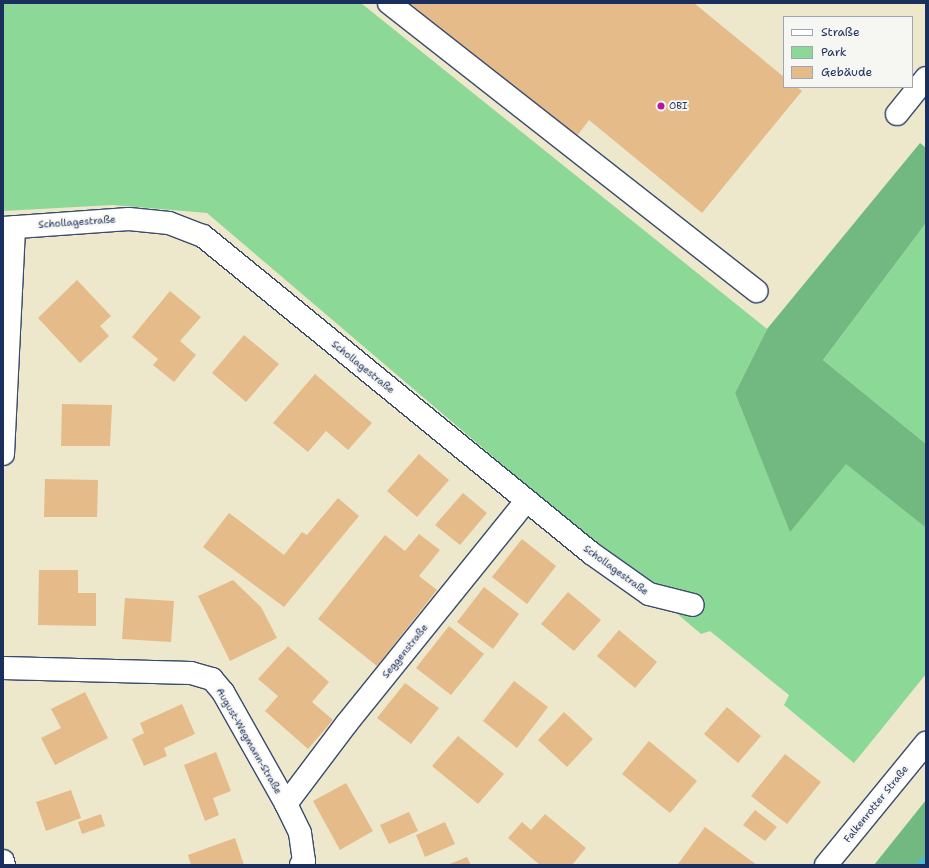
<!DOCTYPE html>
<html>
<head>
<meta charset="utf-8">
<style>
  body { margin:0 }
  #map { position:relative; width:929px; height:868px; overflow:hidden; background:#ede7cc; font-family:"Shantell Sans",sans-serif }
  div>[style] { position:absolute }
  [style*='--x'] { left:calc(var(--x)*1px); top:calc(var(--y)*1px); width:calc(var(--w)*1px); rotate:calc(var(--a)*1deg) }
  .green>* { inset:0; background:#8cd997 }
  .forest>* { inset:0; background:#71b980 }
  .stream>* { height:7px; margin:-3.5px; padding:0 3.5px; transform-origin:3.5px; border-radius:3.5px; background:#51bccc }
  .building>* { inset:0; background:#e6bb8a }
  .roads { filter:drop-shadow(1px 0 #3a4b6e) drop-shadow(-1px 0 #3a4b6e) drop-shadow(0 1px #3a4b6e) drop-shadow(0 -1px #3a4b6e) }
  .minor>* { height:22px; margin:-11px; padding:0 11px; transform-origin:11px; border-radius:11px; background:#fff }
  .major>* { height:22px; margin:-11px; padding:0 11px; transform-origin:11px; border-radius:11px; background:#fff }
  .dots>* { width:11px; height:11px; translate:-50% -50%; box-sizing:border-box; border:2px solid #f6f6f2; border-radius:50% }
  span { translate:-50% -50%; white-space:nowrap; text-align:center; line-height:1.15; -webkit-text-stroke:4px #f6f6f2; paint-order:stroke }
  .poi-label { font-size:10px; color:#1b2f5e }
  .left { translate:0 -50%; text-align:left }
  .street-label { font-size:10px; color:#1b2f5e }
  .frame { position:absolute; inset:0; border:4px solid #1b2f5e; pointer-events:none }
  .legend { position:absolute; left:783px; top:16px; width:130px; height:72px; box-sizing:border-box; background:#f6f6f2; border:1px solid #9ea6b7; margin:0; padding:5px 7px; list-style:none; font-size:12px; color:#1b2f5e }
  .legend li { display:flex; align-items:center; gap:8px; height:20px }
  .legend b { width:20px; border:1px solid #9ea6b7 }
</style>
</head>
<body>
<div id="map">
  <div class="green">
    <i style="clip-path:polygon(3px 3px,361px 3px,767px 329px,735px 393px,790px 531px,846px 463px,924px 526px,926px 524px,926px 674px,854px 763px,784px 705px,789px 695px,710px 631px,701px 634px,207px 213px,113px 205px,3px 211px)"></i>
    <i style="clip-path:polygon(926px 223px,926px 444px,823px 360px)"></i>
  </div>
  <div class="forest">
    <i style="clip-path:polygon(920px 143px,926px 148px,926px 223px,823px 360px,926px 444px,926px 525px,925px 527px,846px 464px,790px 532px,735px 393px,767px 329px)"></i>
    <i style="clip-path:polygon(926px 800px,926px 865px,874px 865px)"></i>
  </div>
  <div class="stream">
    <i style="--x:919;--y:865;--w:11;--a:-49"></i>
  </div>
  <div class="building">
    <i style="clip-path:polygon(407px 3px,694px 3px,784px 77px,784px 87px,797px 87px,802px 91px,702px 213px,589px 120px,574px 140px)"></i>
    <i style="clip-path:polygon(77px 280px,111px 316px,100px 326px,109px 336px,80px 363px,38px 318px)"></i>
    <i style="clip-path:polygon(170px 291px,201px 317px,180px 341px,196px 355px,174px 382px,153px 365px,158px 359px,132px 337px)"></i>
    <i style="clip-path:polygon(244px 335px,279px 364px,246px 402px,212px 373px)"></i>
    <i style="clip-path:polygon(315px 374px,372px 423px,348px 450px,326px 431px,308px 452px,273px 423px)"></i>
    <i style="clip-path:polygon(62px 404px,112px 405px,110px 446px,61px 446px)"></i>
    <i style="clip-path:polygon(419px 454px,449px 480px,417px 517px,387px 491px)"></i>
    <i style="clip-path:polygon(45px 479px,98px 480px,97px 517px,44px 517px)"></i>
    <i style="clip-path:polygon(463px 493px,487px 513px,460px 545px,435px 525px)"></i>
    <i style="clip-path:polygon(338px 498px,359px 516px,284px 607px,203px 547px,229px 513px,284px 555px,302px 532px,307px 535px)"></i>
    <i style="clip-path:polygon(419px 534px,440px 550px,419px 576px,437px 590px,377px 666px,318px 619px,385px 535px,405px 551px)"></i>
    <i style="clip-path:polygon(522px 539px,556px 566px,527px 604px,492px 577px)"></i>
    <i style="clip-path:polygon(39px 570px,78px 570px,78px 593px,96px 593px,96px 626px,38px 625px)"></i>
    <i style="clip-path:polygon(233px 580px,261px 607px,277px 638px,230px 661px,198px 596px)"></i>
    <i style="clip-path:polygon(484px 587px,519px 614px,493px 649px,457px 622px)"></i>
    <i style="clip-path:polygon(568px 592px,601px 620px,574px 651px,541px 624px)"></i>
    <i style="clip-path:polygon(125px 598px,174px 601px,171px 642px,122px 639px)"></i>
    <i style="clip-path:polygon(449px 626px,484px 654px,451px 695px,416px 668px)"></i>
    <i style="clip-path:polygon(619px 630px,657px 662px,635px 688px,597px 656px)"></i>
    <i style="clip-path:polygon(288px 646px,329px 682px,312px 702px,333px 720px,308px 749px,265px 711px,278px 696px,258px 679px)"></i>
    <i style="clip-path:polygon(514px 681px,548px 707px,517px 748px,483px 721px)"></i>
    <i style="clip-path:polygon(405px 683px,439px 708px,411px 744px,377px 718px)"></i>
    <i style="clip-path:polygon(85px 692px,108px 738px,55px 765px,41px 738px,61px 728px,51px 709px)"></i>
    <i style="clip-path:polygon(182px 704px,195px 734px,164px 748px,167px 756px,144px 766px,132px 739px,144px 733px,140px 723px)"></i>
    <i style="clip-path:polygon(727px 707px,761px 736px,738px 763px,704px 734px)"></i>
    <i style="clip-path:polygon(564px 712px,593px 739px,567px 767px,538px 740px)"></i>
    <i style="clip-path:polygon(458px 736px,504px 774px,478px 804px,432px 766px)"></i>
    <i style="clip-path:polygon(649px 741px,697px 781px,670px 813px,622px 774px)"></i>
    <i style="clip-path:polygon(216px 752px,231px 791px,213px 798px,219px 815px,205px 821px,184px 765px)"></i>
    <i style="clip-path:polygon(785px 754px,821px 782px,787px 824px,751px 796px)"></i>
    <i style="clip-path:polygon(346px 783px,373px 831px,340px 850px,313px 801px)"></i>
    <i style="clip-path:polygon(71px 790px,81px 818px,46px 831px,36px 802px)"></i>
    <i style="clip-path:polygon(755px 810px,777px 827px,765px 841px,743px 825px)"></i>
    <i style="clip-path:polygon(409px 812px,418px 831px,389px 844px,380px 825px)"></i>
    <i style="clip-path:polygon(101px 814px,105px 826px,82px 834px,78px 822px)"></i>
    <i style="clip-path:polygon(545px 814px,586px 848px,572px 865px,540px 865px,508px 838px,522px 822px,531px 830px)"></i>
    <i style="clip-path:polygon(445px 822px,455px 844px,425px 857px,416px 835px)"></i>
    <i style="clip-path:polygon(705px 827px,757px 865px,678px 864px)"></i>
    <i style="clip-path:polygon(235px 838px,244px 865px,191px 865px,188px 855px)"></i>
    <i style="clip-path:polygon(467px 857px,471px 865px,447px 865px)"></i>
  </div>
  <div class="roads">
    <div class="minor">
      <i style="--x:389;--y:3;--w:467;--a:38.1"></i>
      <i style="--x:897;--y:114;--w:46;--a:-51.1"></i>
      <i style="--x:3;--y:228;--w:126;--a:-4.1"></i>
      <i style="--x:129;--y:219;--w:40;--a:5.7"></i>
      <i style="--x:169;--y:223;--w:36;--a:21"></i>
      <i style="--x:203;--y:236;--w:501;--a:39.25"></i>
      <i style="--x:591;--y:553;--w:71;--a:35.3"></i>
      <i style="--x:649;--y:594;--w:45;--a:14"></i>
      <i style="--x:3;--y:454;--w:227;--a:-87.2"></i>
      <i style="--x:3;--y:668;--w:188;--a:1.5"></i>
      <i style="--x:191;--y:673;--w:22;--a:16"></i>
      <i style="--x:212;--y:679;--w:17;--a:50"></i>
      <i style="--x:223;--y:692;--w:129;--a:60.6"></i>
      <i style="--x:286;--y:804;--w:32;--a:64"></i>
      <i style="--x:300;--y:833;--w:28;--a:82"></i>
      <i style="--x:304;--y:861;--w:5;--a:127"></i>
      <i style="--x:286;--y:804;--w:101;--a:-53"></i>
      <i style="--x:347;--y:723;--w:285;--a:-51.1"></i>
      <i style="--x:3;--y:861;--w:4;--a:76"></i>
    </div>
    <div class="major">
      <i style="--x:826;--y:865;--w:158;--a:-50.7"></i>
    </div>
  </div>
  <div class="dots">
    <i style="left:661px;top:106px;background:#b5179e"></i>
  </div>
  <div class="poi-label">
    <span class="left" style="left:669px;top:106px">OBI</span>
  </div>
  <div class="street-label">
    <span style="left:77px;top:222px;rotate:-4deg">Schollagestraße</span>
    <span style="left:363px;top:367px;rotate:39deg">Schollagestraße</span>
    <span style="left:616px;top:570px;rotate:36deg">Schollagestraße</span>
    <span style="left:405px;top:651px;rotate:-51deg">Seggenstraße</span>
    <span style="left:249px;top:741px;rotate:60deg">August-Wegmann-Straße</span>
    <span style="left:876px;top:804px;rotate:-51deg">Falkenrotter Straße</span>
  </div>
  <div class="frame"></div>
  <ul class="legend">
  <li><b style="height:5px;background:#fff"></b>Straße</li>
  <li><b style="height:11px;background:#8cd997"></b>Park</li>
  <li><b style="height:11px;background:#e6bb8a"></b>Gebäude</li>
  </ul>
</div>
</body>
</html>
